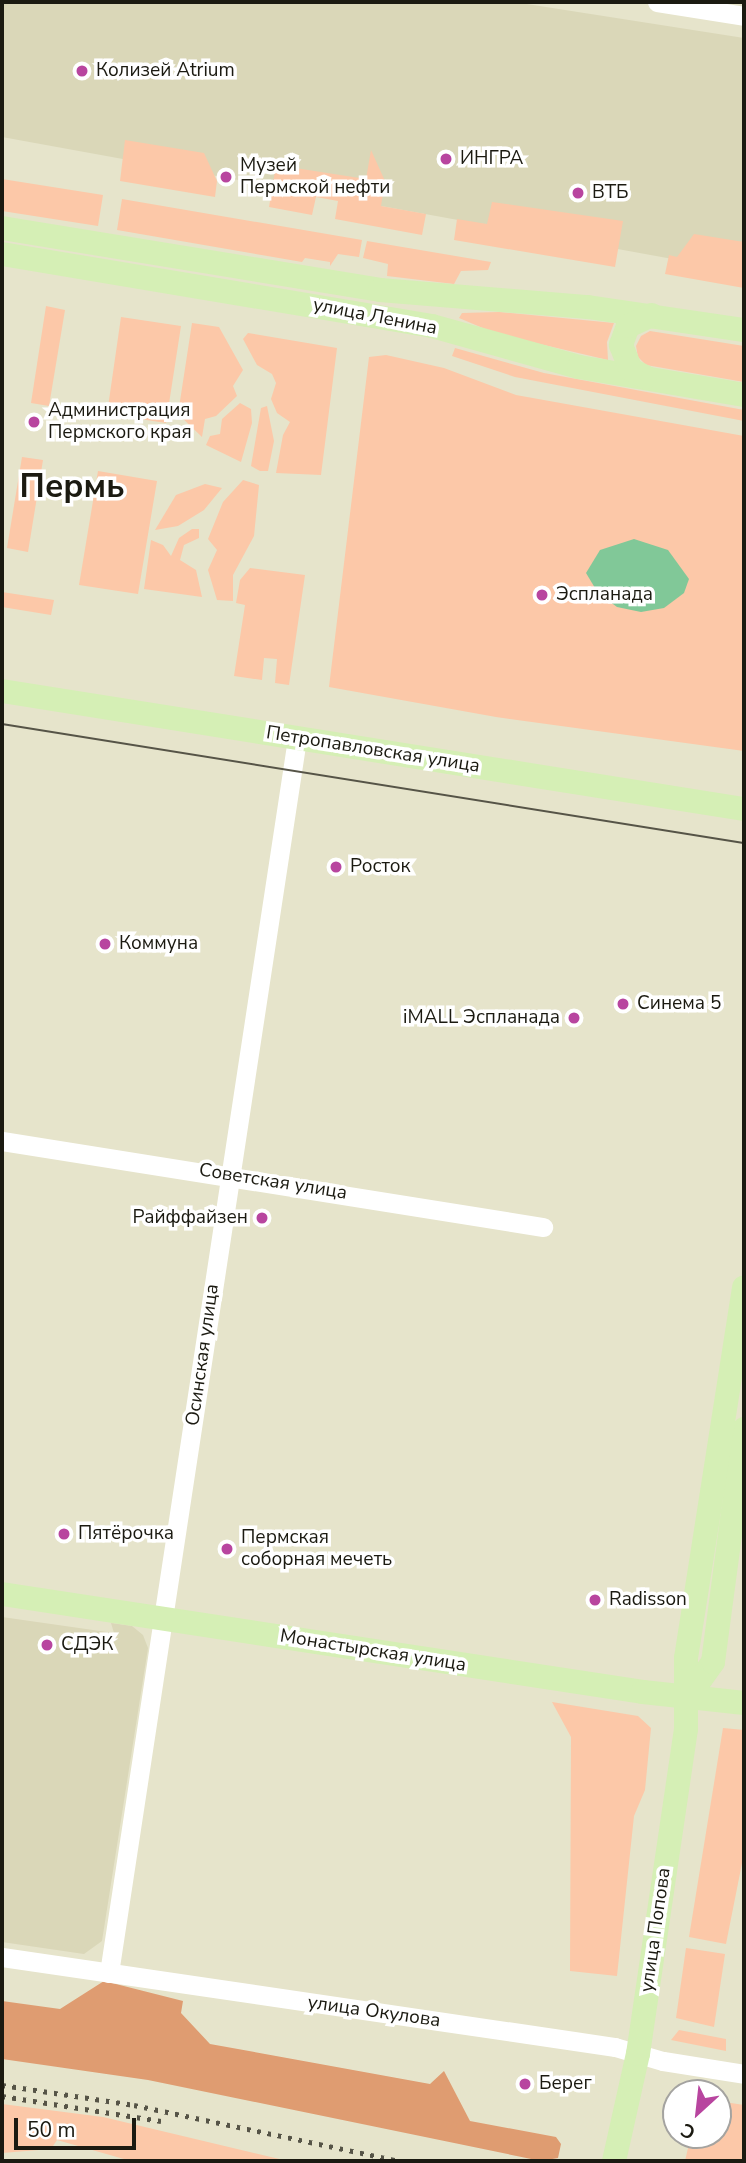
<!DOCTYPE html>
<html>
<head>
<meta charset="utf-8">
<style>
  body { margin:0 }
  #map { position:relative; width:746px; height:2163px; overflow:hidden; background:#e6e4cb; font-family:"Nunito Sans",sans-serif }
  div>[style] { position:absolute }
  [style*='--x'] { left:calc(var(--x)*1px); top:calc(var(--y)*1px); width:calc(var(--w)*1px); rotate:calc(var(--a)*1deg) }
  .built>* { inset:0; background:#dad7b8 }
  .green>* { inset:0; background:#fcc8a8 }
  .forest>* { inset:0; background:#df9c71 }
  .water>* { inset:0; background:#81c898 }
  .minor>* { height:19px; margin:-9.5px; padding:0 9.5px; transform-origin:9.5px; border-radius:9.5px; background:#fff }
  .major>* { height:24px; margin:-12px; padding:0 12px; transform-origin:12px; border-radius:12px; background:#d5efb5 }
  .tram>* { height:2px; margin:-1px; padding:0 1px; transform-origin:1px; border-radius:1px; background:#565447 }
  .rail>* { height:5px; margin-top:-2.5px; transform-origin:0; background:repeating-linear-gradient(90deg,#565447 0 3.5px,transparent 0 10.5px) }
  .dots>* { width:19px; height:19px; translate:-50% -50%; box-sizing:border-box; border:4px solid #fff; border-radius:50% }
  span { translate:-50% -50%; white-space:nowrap; text-align:center; line-height:1.15; -webkit-text-stroke:7px #fff; paint-order:stroke }
  .poi-label { font-size:19px; color:#1b1a11 }
  .left { translate:0 -50%; text-align:left }
  .right { translate:-100% -50%; text-align:right }
  .street-label { font-size:19px; color:#1b1a11 }
  .town-label { font-size:33px; color:#1b1a11; font-weight:700 }
  .frame { position:absolute; inset:0; border:4px solid #1b1a11; pointer-events:none }
  .north { position:absolute; left:662px; top:2079px; width:70px; height:70px; box-sizing:border-box; background:#fff; border:2px solid #a4a3a0; border-radius:50%; rotate:207deg; font-size:19px; font-weight:700; line-height:28px; text-align:center; color:#1b1a11 }
  .north::after { content:''; display:block; margin:auto; width:24px; height:32px; background:#b8459f; clip-path:polygon(50% 0,100% 100%,50% 72%,0 100%) }
  .scale { position:absolute; left:14px; top:2118px; width:122px; height:32px; box-sizing:border-box; border:4px solid #1b1a11; border-top:0; padding-left:9px; font-size:21px; line-height:24px; white-space:nowrap; color:#1b1a11; -webkit-text-stroke:5px #fff; paint-order:stroke }
</style>
</head>
<body>
<div id="map">
  <div class="built">
    <i style="clip-path:polygon(2px 2px,514px 2px,744px 38px,744px 272px,2px 137px)"></i>
    <i style="clip-path:polygon(2px 1617px,114px 1633px,111px 1623px,132px 1626px,143px 1635px,148px 1648px,102px 1941px,84px 1954px,2px 1942px)"></i>
  </div>
  <div class="green">
    <i style="clip-path:polygon(125px 140px,204px 153px,217px 181px,215px 197px,120px 181px)"></i>
    <i style="clip-path:polygon(371px 150px,385px 181px,381px 206px,426px 214px,422px 235px,335px 219px,338px 201px,316px 197px,312px 215px,269px 207px,276px 165px,366px 179px)"></i>
    <i style="clip-path:polygon(2px 179px,103px 195px,98px 226px,2px 211px)"></i>
    <i style="clip-path:polygon(122px 199px,362px 240px,359px 257px,338px 254px,330px 266px,330px 262px,305px 258px,302px 262px,117px 230px)"></i>
    <i style="clip-path:polygon(492px 202px,623px 221px,615px 267px,454px 240px,457px 219px,487px 224px)"></i>
    <i style="clip-path:polygon(694px 234px,744px 242px,744px 288px,665px 274px,669px 255px,677px 257px)"></i>
    <i style="clip-path:polygon(367px 241px,491px 262px,488px 270px,461px 271px,454px 284px,387px 276px,388px 264px,363px 258px)"></i>
    <i style="clip-path:polygon(46px 306px,65px 310px,49px 406px,31px 403px)"></i>
    <i style="clip-path:polygon(499px 312px,614px 323px,607px 342px,608px 360px,497px 334px,459px 318px,462px 313px)"></i>
    <i style="clip-path:polygon(121px 317px,181px 326px,166px 423px,107px 414px)"></i>
    <i style="clip-path:polygon(192px 323px,219px 327px,243px 370px,233px 386px,237px 396px,216px 416px,205px 419px,202px 437px,178px 414px)"></i>
    <i style="clip-path:polygon(650px 331px,744px 346px,744px 382px,646px 365px,638px 357px,636px 346px,641px 336px)"></i>
    <i style="clip-path:polygon(248px 333px,337px 348px,321px 475px,276px 473px,283px 435px,290px 422px,277px 413px,271px 399px,276px 383px,272px 374px,257px 365px,243px 339px)"></i>
    <i style="clip-path:polygon(455px 348px,544px 373px,744px 410px,744px 421px,515px 377px,452px 356px)"></i>
    <i style="clip-path:polygon(386px 355px,444px 368px,516px 395px,744px 436px,744px 751px,496px 717px,329px 687px,369px 357px)"></i>
    <i style="clip-path:polygon(240px 403px,251px 409px,252px 423px,241px 462px,206px 445px,210px 436px,220px 434px,222px 419px)"></i>
    <i style="clip-path:polygon(267px 406px,274px 441px,268px 471px,260px 471px,251px 466px,261px 408px)"></i>
    <i style="clip-path:polygon(22px 457px,43px 460px,28px 552px,7px 548px)"></i>
    <i style="clip-path:polygon(98px 471px,157px 481px,138px 594px,79px 585px)"></i>
    <i style="clip-path:polygon(243px 480px,259px 485px,254px 536px,233px 575px,233px 601px,217px 600px,208px 570px,217px 550px,208px 539px,223px 502px)"></i>
    <i style="clip-path:polygon(205px 484px,222px 488px,204px 510px,178px 526px,155px 530px,176px 495px)"></i>
    <i style="clip-path:polygon(192px 529px,199px 529px,199px 538px,184px 545px,180px 560px,196px 570px,202px 597px,144px 589px,151px 540px,163px 545px,171px 556px,179px 538px)"></i>
    <i style="clip-path:polygon(250px 568px,305px 575px,289px 685px,275px 683px,277px 659px,264px 658px,262px 680px,234px 676px,245px 605px,236px 603px,240px 580px)"></i>
    <i style="clip-path:polygon(2px 592px,54px 600px,51px 615px,2px 607px)"></i>
    <i style="clip-path:polygon(552px 1702px,638px 1716px,651px 1728px,645px 1790px,634px 1816px,617px 1976px,570px 1971px,571px 1737px)"></i>
    <i style="clip-path:polygon(723px 1728px,744px 1730px,744px 1853px,726px 1944px,689px 1937px)"></i>
    <i style="clip-path:polygon(686px 1948px,725px 1954px,714px 2027px,676px 2018px)"></i>
    <i style="clip-path:polygon(679px 2030px,726px 2039px,726px 2051px,671px 2040px)"></i>
    <i style="clip-path:polygon(718px 2101px,744px 2105px,744px 2161px,685px 2161px,691px 2135px,718px 2135px)"></i>
    <i style="clip-path:polygon(2px 2104px,103px 2117px,288px 2161px,131px 2161px,57px 2140px,51px 2149px,2px 2153px)"></i>
  </div>
  <div class="forest">
    <i style="clip-path:polygon(104px 1981px,183px 2001px,181px 2013px,210px 2044px,430px 2084px,444px 2071px,470px 2121px,556px 2137px,561px 2144px,558px 2158px,541px 2161px,148px 2080px,2px 2059px,2px 2001px,60px 2009px)"></i>
  </div>
  <div class="water">
    <i style="clip-path:polygon(634px 539px,668px 550px,689px 579px,684px 593px,664px 608px,641px 612px,617px 607px,598px 593px,586px 573px,600px 550px)"></i>
  </div>
  <div class="minor">
    <i style="--x:657;--y:2;--w:88;--a:9.1"></i>
    <i style="--x:2;--y:1141;--w:548;--a:9.03"></i>
    <i style="--x:2;--y:1957;--w:620;--a:8.35"></i>
    <i style="--x:615;--y:2047;--w:50;--a:16.3"></i>
    <i style="--x:663;--y:2061;--w:82;--a:9.1"></i>
    <i style="--x:109;--y:1973;--w:1249;--a:-81.34"></i>
  </div>
  <div class="major">
    <i style="--x:2;--y:228;--w:383;--a:9.3"></i>
    <i style="--x:380;--y:290;--w:209;--a:4.7"></i>
    <i style="--x:588;--y:307;--w:158;--a:8.4"></i>
    <i style="--x:2;--y:254;--w:436;--a:9.5"></i>
    <i style="--x:432;--y:326;--w:153;--a:15.6"></i>
    <i style="--x:579;--y:367;--w:167;--a:9.6"></i>
    <i style="--x:645;--y:377;--w:16;--a:-153"></i>
    <i style="--x:631;--y:370;--w:27;--a:-112"></i>
    <i style="--x:621;--y:345;--w:20;--a:-70"></i>
    <i style="--x:628;--y:326;--w:26;--a:-25"></i>
    <i style="--x:2;--y:691;--w:751;--a:9.04"></i>
    <i style="--x:2;--y:1594;--w:648;--a:8.69"></i>
    <i style="--x:643;--y:1692;--w:102;--a:6.2"></i>
    <i style="--x:688;--y:1697;--w:43;--a:-54.5"></i>
    <i style="--x:713;--y:1662;--w:235;--a:-82.4"></i>
    <i style="--x:614;--y:2161;--w:110;--a:-77.4"></i>
    <i style="--x:638;--y:2054;--w:329;--a:-81.6"></i>
    <i style="--x:686;--y:1729;--w:71;--a:-90"></i>
    <i style="--x:686;--y:1658;--w:375;--a:-81.1"></i>
  </div>
  <div class="tram">
    <i style="--x:2;--y:724;--w:751;--a:9.11"></i>
  </div>
  <div class="rail">
    <i style="--x:2;--y:2085;--w:134;--a:8.6"></i>
    <i style="--x:134;--y:2105;--w:271;--a:11.9"></i>
    <i style="--x:2;--y:2096;--w:161;--a:8.9"></i>
  </div>
  <div class="dots">
    <i style="left:82px;top:71px;background:#b8459f"></i>
    <i style="left:446px;top:159px;background:#b8459f"></i>
    <i style="left:226px;top:177px;background:#b8459f"></i>
    <i style="left:578px;top:193px;background:#b8459f"></i>
    <i style="left:34px;top:422px;background:#b8459f"></i>
    <i style="left:542px;top:595px;background:#b8459f"></i>
    <i style="left:336px;top:867px;background:#b8459f"></i>
    <i style="left:105px;top:944px;background:#b8459f"></i>
    <i style="left:623px;top:1004px;background:#b8459f"></i>
    <i style="left:574px;top:1018px;background:#b8459f"></i>
    <i style="left:262px;top:1218px;background:#b8459f"></i>
    <i style="left:64px;top:1534px;background:#b8459f"></i>
    <i style="left:227px;top:1549px;background:#b8459f"></i>
    <i style="left:595px;top:1600px;background:#b8459f"></i>
    <i style="left:47px;top:1645px;background:#b8459f"></i>
    <i style="left:525px;top:2084px;background:#b8459f"></i>
  </div>
  <div class="poi-label">
    <span class="left" style="left:96px;top:71px">Колизей Atrium</span>
    <span class="left" style="left:460px;top:159px">ИНГРА</span>
    <span class="left" style="left:240px;top:177px">Музей<br>Пермской нефти</span>
    <span class="left" style="left:592px;top:193px">ВТБ</span>
    <span class="left" style="left:48px;top:422px">Администрация<br>Пермского края</span>
    <span class="left" style="left:556px;top:595px">Эспланада</span>
    <span class="left" style="left:350px;top:867px">Росток</span>
    <span class="left" style="left:119px;top:944px">Коммуна</span>
    <span class="left" style="left:637px;top:1004px">Синема 5</span>
    <span class="right" style="left:560px;top:1018px">iMALL Эспланада</span>
    <span class="right" style="left:248px;top:1218px">Райффайзен</span>
    <span class="left" style="left:78px;top:1534px">Пятёрочка</span>
    <span class="left" style="left:241px;top:1549px">Пермская<br>соборная мечеть</span>
    <span class="left" style="left:609px;top:1600px">Radisson</span>
    <span class="left" style="left:61px;top:1645px">СДЭК</span>
    <span class="left" style="left:539px;top:2084px">Берег</span>
  </div>
  <div class="street-label">
    <span style="left:375px;top:317px;rotate:11deg">улица Ленина</span>
    <span style="left:373px;top:750px;rotate:9deg">Петропавловская улица</span>
    <span style="left:273px;top:1182px;rotate:9deg">Советская улица</span>
    <span style="left:203px;top:1355px;rotate:-82deg">Осинская улица</span>
    <span style="left:373px;top:1651px;rotate:9deg">Монастырская улица</span>
    <span style="left:656px;top:1930px;rotate:-82deg">улица Попова</span>
    <span style="left:374px;top:2012px;rotate:8deg">улица Окулова</span>
  </div>
  <div class="town-label">
    <span style="left:72px;top:487px">Пермь</span>
  </div>
  <div class="frame"></div>
  <div class="north">С</div>
  <div class="scale">50 m</div>
</div>
</body>
</html>
